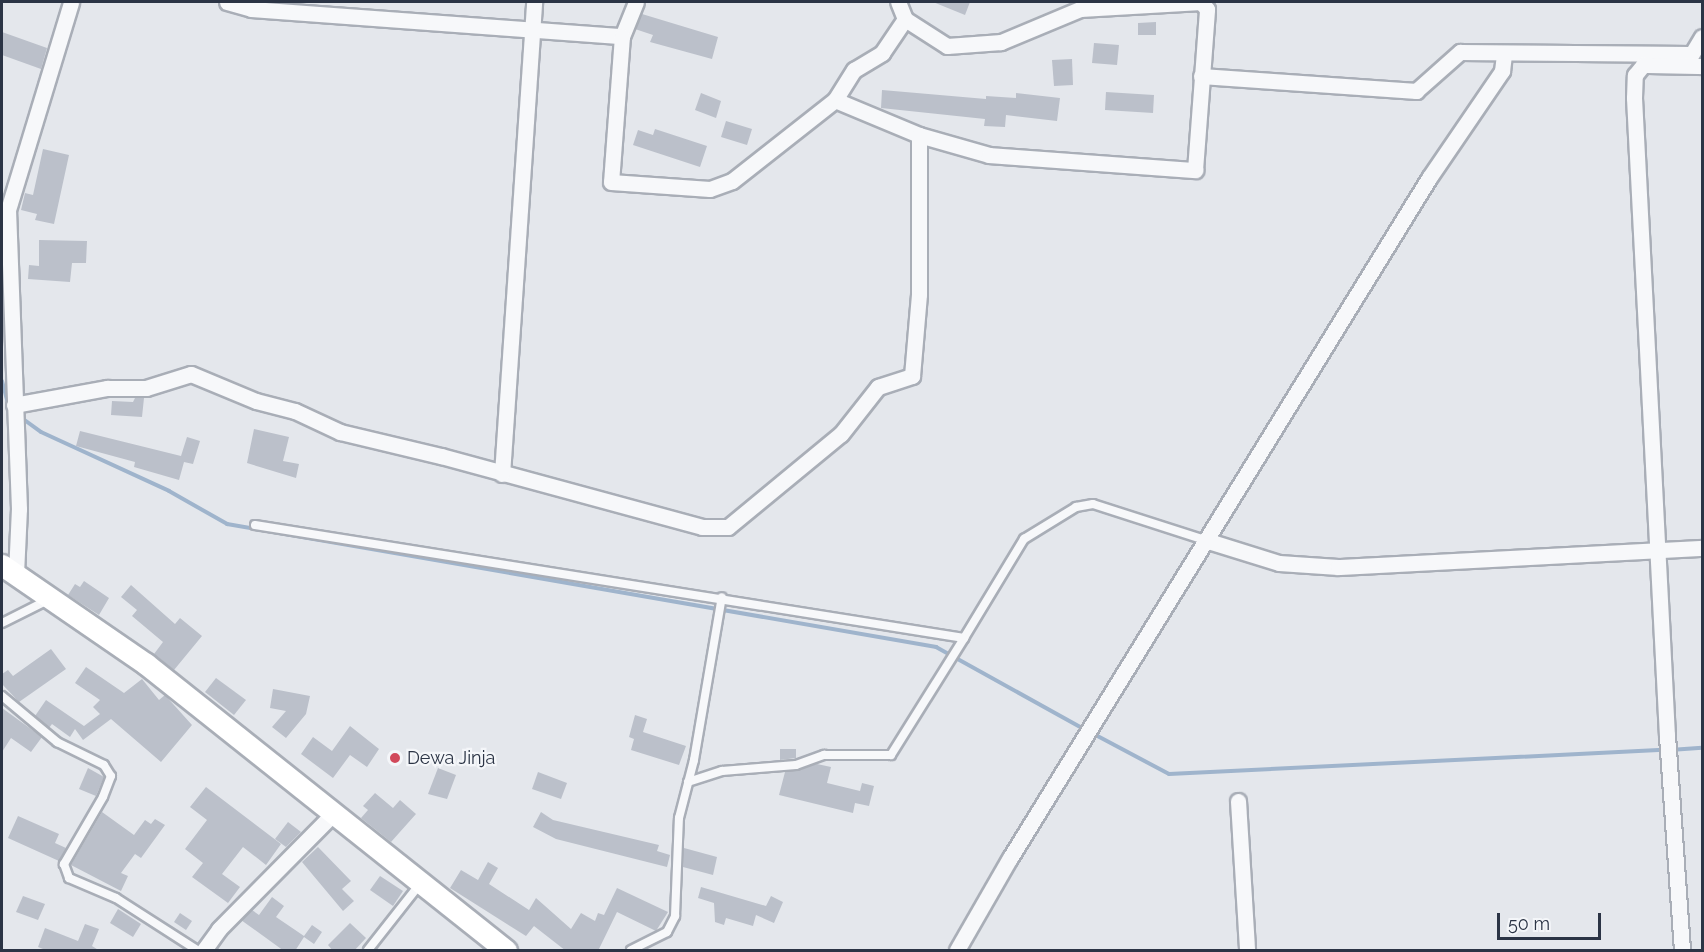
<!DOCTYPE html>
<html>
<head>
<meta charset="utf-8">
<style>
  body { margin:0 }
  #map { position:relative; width:1704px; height:952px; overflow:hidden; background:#e4e7ec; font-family:Raleway,sans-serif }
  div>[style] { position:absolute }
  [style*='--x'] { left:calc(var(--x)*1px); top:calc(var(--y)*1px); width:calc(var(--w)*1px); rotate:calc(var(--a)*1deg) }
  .stream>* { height:4px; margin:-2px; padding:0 2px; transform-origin:2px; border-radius:2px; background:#9fb4cc }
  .building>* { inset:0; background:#bbc0ca }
  .roads { filter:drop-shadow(2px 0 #a9aeb7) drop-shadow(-2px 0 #a9aeb7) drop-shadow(0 2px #a9aeb7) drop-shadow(0 -2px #a9aeb7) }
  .lane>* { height:8px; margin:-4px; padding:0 4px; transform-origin:4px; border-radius:4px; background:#f7f8fa }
  .street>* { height:15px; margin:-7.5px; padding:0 7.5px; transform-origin:7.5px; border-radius:7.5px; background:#f7f8fa }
  .secondary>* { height:21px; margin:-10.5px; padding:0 10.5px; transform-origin:10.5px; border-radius:10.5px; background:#fff }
  .dots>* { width:16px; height:16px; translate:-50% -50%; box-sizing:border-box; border:3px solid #f4f6f9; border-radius:50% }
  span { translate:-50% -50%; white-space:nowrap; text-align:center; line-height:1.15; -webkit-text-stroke:4.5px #f4f6f9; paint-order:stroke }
  .poi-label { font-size:18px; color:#2b3445 }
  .left { translate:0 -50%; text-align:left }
  .frame { position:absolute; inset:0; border:3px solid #2b3445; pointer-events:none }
  .scale { position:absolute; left:1497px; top:913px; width:104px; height:27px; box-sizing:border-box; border:3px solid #2b3445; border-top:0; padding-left:8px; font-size:18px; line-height:21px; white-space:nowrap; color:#2b3445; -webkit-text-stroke:4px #f4f6f9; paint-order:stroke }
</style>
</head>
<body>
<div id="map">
  <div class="stream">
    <i style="--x:2;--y:381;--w:27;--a:75"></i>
    <i style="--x:19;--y:416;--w:27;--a:36"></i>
    <i style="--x:41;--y:432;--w:141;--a:24.7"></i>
    <i style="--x:169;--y:491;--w:67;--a:29.6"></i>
    <i style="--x:227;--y:524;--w:720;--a:9.84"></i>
    <i style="--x:936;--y:647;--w:169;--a:29"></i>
    <i style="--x:1090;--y:732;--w:89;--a:28"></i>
    <i style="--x:1169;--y:774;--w:495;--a:-2.8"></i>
    <i style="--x:1670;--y:750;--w:32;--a:-4"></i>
  </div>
  <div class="building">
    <i style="clip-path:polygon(933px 2px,970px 2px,965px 15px)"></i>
    <i style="clip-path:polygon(642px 14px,718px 37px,712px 59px,650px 42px,653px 35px,635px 29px)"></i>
    <i style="clip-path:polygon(1156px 22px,1156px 35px,1138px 35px,1138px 23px)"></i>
    <i style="clip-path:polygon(2px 32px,47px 48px,41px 69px,2px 55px)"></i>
    <i style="clip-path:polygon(1094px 43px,1119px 45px,1117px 65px,1092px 63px)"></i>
    <i style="clip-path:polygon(1072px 59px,1073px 85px,1054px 86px,1052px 60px)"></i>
    <i style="clip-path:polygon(882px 90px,986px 99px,986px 96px,1016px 98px,1016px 93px,1060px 98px,1057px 121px,1006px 115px,1005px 127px,984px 126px,985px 119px,881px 108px)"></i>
    <i style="clip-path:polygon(1106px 92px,1154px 95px,1153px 113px,1105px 110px)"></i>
    <i style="clip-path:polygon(701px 93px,721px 101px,716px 118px,695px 110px)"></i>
    <i style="clip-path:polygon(726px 121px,752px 129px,747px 145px,721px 137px)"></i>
    <i style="clip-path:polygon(655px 129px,707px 146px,700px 167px,633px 145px,638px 130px,653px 135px)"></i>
    <i style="clip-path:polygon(43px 149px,69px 155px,54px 224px,35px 220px,37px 214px,21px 210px,25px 193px,33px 195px)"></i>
    <i style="clip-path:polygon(39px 240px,87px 241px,86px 263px,72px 263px,70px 282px,28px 279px,29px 265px,39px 266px)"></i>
    <i style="clip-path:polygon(135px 398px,144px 398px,142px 417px,111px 415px,112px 401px,133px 402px)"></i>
    <i style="clip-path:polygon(254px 429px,289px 437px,283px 461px,299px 464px,296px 478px,247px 463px)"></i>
    <i style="clip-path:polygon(80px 431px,181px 456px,187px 437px,200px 441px,193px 464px,184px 462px,179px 480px,134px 467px,135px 462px,76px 446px)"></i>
    <i style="clip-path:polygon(84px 581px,109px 598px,99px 615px,68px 595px,75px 584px,80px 587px)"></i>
    <i style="clip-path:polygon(131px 585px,175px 624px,180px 618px,202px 636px,174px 670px,154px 654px,163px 642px,132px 616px,137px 610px,121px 597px)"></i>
    <i style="clip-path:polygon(51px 649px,66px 669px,19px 702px,2px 684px,2px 674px,8px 670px,13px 676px)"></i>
    <i style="clip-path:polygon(86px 667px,124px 693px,142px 679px,159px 700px,165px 695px,192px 725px,161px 762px,111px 719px,83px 740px,75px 729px,70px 737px,52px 724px,49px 728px,35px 716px,46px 700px,84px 726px,100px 714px,93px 707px,100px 700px,75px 683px)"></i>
    <i style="clip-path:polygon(216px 678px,246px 700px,234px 715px,205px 692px)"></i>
    <i style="clip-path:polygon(273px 689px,310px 696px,306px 714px,286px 738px,272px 727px,286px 711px,270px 708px)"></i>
    <i style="clip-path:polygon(2px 708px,42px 737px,31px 752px,11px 738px,2px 752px)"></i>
    <i style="clip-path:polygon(635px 715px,647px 719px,643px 732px,686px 746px,679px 765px,631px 750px,634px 739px,629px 737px)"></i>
    <i style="clip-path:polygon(350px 726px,379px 749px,367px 767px,350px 755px,333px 778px,301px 754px,313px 737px,332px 751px)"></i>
    <i style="clip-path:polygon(780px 749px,796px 749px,796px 758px,780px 760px)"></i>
    <i style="clip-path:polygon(817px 764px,831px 767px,827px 783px,860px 791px,862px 783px,874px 786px,869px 806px,855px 803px,853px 813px,779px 795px,785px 772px)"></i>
    <i style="clip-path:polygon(88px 768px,104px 777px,96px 796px,79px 789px)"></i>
    <i style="clip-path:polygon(438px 768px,456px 775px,447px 799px,428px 794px)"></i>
    <i style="clip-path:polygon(538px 772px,567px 783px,561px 799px,532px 789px)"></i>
    <i style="clip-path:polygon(206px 787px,281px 844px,266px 865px,243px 847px,222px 874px,240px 887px,228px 903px,192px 877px,203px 863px,185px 849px,207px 820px,190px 807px)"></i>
    <i style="clip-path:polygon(375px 793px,393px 808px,400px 800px,416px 814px,391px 842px,361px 818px,368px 810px,363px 806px)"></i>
    <i style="clip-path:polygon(102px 812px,134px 835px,145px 820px,151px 824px,155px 819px,165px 825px,141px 858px,135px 854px,121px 873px,128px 876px,121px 891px,71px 865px)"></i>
    <i style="clip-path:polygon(541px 812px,553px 820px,659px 845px,657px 851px,670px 855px,667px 867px,556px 839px,533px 827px)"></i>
    <i style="clip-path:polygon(18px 816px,59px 834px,55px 843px,66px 848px,59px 861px,8px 838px)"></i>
    <i style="clip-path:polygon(288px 822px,301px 832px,286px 847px,275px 839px)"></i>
    <i style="clip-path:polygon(318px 847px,351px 881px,342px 889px,354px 901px,343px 911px,302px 862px)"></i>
    <i style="clip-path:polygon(684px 848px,717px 857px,713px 875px,683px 867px)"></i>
    <i style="clip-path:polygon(488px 862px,498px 868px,489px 884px,529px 910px,536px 898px,571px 929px,581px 913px,595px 921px,598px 913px,604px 915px,617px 888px,668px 912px,656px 931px,617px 912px,598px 951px,566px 951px,534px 926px,526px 936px,450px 888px,461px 870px,478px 880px)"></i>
    <i style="clip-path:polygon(380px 876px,403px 891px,393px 906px,370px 890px)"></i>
    <i style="clip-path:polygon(701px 887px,766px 906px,771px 896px,783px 902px,774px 923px,756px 915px,753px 926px,726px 918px,724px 925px,715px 922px,714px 903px,698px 898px)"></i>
    <i style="clip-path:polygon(23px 896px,45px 904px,38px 920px,16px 912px)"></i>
    <i style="clip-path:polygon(272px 897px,284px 906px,276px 917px,304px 936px,312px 925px,322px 932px,314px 944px,304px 937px,295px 951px,284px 951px,241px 920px,252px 910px,259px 915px)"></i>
    <i style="clip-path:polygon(118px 909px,141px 924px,133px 937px,110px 923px)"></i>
    <i style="clip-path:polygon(180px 913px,192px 921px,186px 930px,174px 922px)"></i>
    <i style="clip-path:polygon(350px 923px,366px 938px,354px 951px,333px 951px,328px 945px)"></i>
    <i style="clip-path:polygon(85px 924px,99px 929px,92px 946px,100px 951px,48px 951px,38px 947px,45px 928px,78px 941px)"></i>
  </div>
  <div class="roads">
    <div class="lane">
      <i style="--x:255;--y:525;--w:718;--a:9.06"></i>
      <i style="--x:964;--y:638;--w:116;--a:-58.8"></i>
      <i style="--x:1024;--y:539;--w:61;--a:-31.6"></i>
      <i style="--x:1076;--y:507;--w:17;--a:-10"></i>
      <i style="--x:1093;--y:504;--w:118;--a:17.8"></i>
      <i style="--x:2;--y:623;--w:51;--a:-26.6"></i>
      <i style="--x:2;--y:696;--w:72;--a:39.9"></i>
      <i style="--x:57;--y:742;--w:52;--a:26.1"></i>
      <i style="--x:104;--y:765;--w:13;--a:58"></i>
      <i style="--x:111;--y:776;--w:22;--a:111"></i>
      <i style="--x:103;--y:797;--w:78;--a:120.2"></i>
      <i style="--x:64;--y:864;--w:15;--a:70"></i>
      <i style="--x:69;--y:878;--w:51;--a:23.1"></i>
      <i style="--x:116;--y:898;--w:96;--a:32.7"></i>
      <i style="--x:688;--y:782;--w:36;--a:-18"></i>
      <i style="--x:722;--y:771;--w:74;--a:-4.6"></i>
      <i style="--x:796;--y:765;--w:30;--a:-20"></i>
      <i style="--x:824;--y:755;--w:67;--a:0"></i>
      <i style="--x:891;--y:755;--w:138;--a:-58"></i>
      <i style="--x:368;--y:950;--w:84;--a:-51.8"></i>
      <i style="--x:631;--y:950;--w:40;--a:-26.6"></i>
      <i style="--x:667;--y:932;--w:18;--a:-63"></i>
      <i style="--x:675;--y:916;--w:98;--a:-87.7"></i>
      <i style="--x:679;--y:818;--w:60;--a:-75.5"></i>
      <i style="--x:694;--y:760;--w:165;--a:-80.3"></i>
    </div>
    <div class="street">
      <i style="--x:227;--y:2;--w:25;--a:16"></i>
      <i style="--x:251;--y:9;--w:372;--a:4.2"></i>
      <i style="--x:636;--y:2;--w:37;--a:112"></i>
      <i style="--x:622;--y:36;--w:146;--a:94.3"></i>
      <i style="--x:611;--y:182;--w:99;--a:4"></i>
      <i style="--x:710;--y:189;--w:23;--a:-20"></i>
      <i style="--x:732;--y:181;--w:131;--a:-38.2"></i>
      <i style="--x:835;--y:100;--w:36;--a:-58"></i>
      <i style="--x:854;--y:70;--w:33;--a:-31"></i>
      <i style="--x:882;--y:53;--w:41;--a:-55.9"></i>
      <i style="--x:1687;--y:62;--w:29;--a:-59"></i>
      <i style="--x:1201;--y:76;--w:216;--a:4"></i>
      <i style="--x:1416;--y:91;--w:59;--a:-41.6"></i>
      <i style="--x:1460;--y:52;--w:230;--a:0.5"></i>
      <i style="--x:835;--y:100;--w:91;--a:22.6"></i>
      <i style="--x:919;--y:135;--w:73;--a:15.9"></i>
      <i style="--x:989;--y:155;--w:207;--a:4.2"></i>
      <i style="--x:1195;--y:170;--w:161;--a:-85.7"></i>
      <i style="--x:1207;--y:9;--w:9;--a:-131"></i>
      <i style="--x:1201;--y:2;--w:121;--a:176.7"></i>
      <i style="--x:1080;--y:9;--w:86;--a:157.3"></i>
      <i style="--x:1001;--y:42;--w:54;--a:175.8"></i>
      <i style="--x:947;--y:46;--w:50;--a:-147.3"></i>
      <i style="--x:905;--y:19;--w:18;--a:-112"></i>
      <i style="--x:14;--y:405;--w:95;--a:-10.4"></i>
      <i style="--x:107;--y:388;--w:39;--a:0"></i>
      <i style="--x:146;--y:388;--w:47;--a:-17.3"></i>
      <i style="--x:191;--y:374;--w:70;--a:22.6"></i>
      <i style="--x:256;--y:401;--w:40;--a:14.4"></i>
      <i style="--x:295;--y:411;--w:50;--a:25"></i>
      <i style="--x:340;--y:432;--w:104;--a:13.4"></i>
      <i style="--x:441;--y:456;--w:270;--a:15.2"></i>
      <i style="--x:702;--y:527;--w:26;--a:0"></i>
      <i style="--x:728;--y:527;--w:146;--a:-39.5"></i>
      <i style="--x:841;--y:434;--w:60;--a:-51.8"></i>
      <i style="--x:878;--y:387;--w:36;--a:-18"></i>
      <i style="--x:912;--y:376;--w:82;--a:-85.1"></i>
      <i style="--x:919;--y:294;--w:159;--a:-90"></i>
      <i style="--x:502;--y:474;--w:473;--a:-86.1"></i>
      <i style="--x:1205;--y:540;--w:77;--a:17.3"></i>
      <i style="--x:1279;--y:563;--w:59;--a:3.9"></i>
      <i style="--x:1338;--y:567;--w:364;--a:-3"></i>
      <i style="--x:16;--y:574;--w:65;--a:-87.4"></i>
      <i style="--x:19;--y:509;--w:299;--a:-92.1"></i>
      <i style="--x:8;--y:210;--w:217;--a:-73.1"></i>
      <i style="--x:1238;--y:801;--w:149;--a:86.5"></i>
      <i style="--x:204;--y:950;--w:26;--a:-54"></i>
      <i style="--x:219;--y:929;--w:162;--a:-45.3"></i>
      <i style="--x:957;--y:950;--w:106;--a:-60.1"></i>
      <i style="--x:1010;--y:858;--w:799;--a:-58.36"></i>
      <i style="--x:1429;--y:178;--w:130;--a:-55.7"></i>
      <i style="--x:1502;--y:71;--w:17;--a:-83"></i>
      <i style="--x:1682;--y:950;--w:215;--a:-94"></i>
      <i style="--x:1667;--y:736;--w:639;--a:-92.96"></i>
      <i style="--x:1634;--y:98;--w:23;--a:-88"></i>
      <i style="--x:1635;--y:75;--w:13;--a:-51"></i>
      <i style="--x:1643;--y:65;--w:59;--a:1"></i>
    </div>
    <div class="secondary">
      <i style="--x:2;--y:565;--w:175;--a:34.5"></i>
      <i style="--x:146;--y:664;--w:460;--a:38.5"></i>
    </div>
  </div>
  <div class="dots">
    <i style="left:395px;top:758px;background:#d1495b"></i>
  </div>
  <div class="poi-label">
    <span class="left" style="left:407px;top:758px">Dewa Jinja</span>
  </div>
  <div class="frame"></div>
  <div class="scale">50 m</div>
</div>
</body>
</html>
